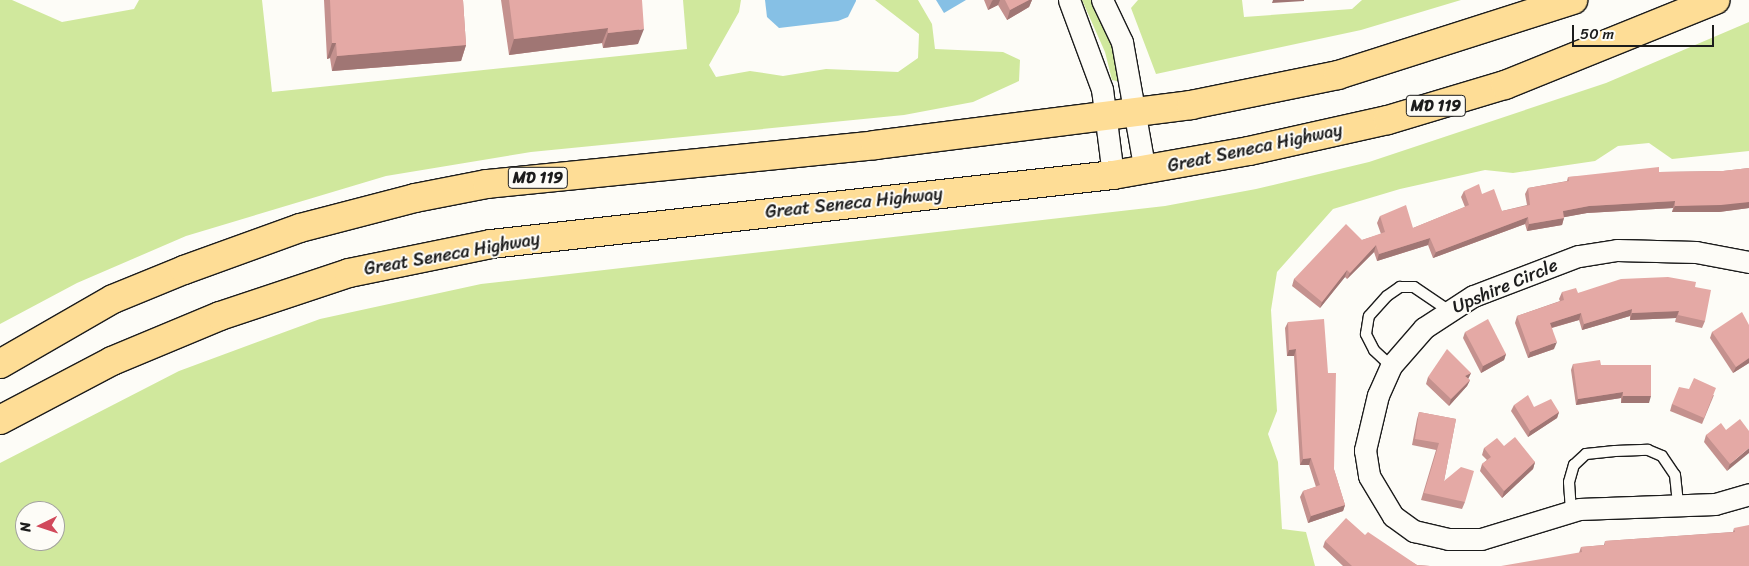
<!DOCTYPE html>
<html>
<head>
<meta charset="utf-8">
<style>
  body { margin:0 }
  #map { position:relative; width:1749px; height:566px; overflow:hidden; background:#fdfcf7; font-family:Sriracha,sans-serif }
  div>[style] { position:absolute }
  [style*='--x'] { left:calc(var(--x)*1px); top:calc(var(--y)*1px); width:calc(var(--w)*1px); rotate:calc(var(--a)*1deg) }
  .green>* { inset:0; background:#d0e89d }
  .water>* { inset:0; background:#86c0e5 }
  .roads { filter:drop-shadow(1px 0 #1c1c1c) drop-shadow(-1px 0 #1c1c1c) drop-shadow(0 1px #1c1c1c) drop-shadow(0 -1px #1c1c1c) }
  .service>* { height:10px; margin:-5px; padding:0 5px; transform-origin:5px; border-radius:5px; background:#fdfcf7 }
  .minor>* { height:21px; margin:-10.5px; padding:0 10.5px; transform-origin:10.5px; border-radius:10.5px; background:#fdfcf7 }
  .primary>* { height:28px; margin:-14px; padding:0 14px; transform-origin:14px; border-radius:14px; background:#fedd96 }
  .wall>* { inset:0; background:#c4918e }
  .shaded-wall>* { inset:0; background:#a07674 }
  .building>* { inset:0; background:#e4a9a5 }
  span { translate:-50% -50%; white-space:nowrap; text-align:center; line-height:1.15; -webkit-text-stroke:4px #fdfcf7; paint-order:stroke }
  .shield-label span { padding:1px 4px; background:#fdfcf7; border:1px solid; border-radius:4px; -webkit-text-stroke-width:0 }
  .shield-label { font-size:16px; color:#1c1c1c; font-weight:700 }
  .street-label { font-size:18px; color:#1c1c1c }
  .north { position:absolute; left:15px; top:501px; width:50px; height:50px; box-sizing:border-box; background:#fdfcf7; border:1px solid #a3a29f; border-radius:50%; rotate:266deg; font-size:14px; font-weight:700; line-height:20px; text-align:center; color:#1c1c1c }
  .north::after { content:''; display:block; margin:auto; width:18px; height:22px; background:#d1495b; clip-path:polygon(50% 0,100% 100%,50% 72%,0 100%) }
  .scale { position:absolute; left:1572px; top:25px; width:142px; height:22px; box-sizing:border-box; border:2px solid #1c1c1c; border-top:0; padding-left:6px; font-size:15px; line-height:18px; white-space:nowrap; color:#1c1c1c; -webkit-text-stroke:4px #fdfcf7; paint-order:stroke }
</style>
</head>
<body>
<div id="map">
  <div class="green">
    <i style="clip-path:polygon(0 0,12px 0,62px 22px,134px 9px,139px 0,262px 0,272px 92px,687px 49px,683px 0,741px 0,739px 12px,709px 65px,716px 77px,750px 71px,783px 76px,826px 69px,898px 72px,918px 58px,919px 34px,875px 0,918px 0,932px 24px,935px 49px,1003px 52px,1020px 60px,1019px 81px,973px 102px,904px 115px,531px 152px,386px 176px,186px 236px,77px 283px,0 324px)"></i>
    <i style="clip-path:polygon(1082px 0,1093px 0,1113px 42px,1121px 82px,1112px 80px,1105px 52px)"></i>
    <i style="clip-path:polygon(1138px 0,1242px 0,1244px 17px,1352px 9px,1362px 0,1461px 0,1361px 30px,1156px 74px,1131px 8px)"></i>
    <i style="clip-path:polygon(evenodd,1749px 22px,1749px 151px,1672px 159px,1649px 143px,1618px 146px,1595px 161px,1513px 173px,1485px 170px,1400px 189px,1333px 209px,1277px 272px,1271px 310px,1277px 411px,1268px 434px,1278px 462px,1282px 529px,1306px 532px,1315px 566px,0 566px,0 463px,179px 371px,320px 319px,481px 284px,1165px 206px,1256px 189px,1369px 162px,1606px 83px,1749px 22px,25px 511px,55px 511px,55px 541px,25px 541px,25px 511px)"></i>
  </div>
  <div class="water">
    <i style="clip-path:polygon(765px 0,856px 0,856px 1px,848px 17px,838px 21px,779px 28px,767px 17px)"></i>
    <i style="clip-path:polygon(936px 0,966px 0,944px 13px)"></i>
  </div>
  <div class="roads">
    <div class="service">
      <i style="--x:1391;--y:366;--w:23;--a:-137"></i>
      <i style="--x:1374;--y:350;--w:18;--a:-117"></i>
      <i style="--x:1366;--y:334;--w:18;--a:-81"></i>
      <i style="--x:1369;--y:316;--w:27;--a:-48"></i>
      <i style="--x:1387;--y:296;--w:16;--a:-35"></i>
      <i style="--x:1400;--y:287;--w:14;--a:0"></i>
      <i style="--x:1414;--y:287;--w:41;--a:34.1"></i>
      <i style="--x:1571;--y:511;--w:29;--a:-94"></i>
      <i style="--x:1569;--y:482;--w:18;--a:-74"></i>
      <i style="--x:1574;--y:465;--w:16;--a:-43"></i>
      <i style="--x:1586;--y:454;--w:29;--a:-6"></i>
      <i style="--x:1615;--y:451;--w:33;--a:-2"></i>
      <i style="--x:1648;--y:450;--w:15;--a:23"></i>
      <i style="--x:1662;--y:456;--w:23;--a:56"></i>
      <i style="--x:1675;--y:475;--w:31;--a:84"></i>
    </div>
    <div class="minor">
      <i style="--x:1069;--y:0;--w:95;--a:69.7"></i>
      <i style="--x:1102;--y:89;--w:87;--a:82.7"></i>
      <i style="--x:1102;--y:0;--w:47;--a:64.5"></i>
      <i style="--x:1122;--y:42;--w:131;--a:79.9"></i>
      <i style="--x:1749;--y:262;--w:54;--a:-169.3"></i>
      <i style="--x:1696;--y:252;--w:79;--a:-178.5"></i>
      <i style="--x:1617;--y:250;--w:39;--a:171"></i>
      <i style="--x:1578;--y:256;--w:112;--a:159.1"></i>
      <i style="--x:1473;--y:296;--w:59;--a:146.9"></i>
      <i style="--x:1424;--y:328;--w:50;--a:131"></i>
      <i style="--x:1391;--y:366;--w:32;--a:114"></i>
      <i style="--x:1378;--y:395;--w:57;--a:103.3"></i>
      <i style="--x:1365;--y:450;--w:26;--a:81"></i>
      <i style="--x:1369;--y:476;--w:47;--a:59"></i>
      <i style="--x:1393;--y:516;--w:26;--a:36"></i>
      <i style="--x:1414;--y:531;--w:35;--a:13"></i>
      <i style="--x:1448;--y:539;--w:33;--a:0"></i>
      <i style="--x:1481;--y:539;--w:102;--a:-17"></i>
      <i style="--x:1579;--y:509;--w:136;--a:-2.1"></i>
      <i style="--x:1715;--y:504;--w:35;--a:-16"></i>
    </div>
    <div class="primary">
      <i style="--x:0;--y:364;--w:130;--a:-29.9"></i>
      <i style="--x:113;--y:299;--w:77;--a:-22.2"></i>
      <i style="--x:184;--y:270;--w:123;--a:-19.9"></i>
      <i style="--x:300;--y:228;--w:119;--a:-14.6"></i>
      <i style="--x:415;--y:198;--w:73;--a:-11"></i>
      <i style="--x:487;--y:184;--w:390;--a:-5.7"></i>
      <i style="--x:875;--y:145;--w:319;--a:-7.2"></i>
      <i style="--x:1191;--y:105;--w:150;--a:-11.5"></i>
      <i style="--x:1338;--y:75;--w:247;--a:-17.7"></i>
      <i style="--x:0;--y:420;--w:127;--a:-27.8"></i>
      <i style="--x:112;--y:361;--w:117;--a:-22.6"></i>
      <i style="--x:220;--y:316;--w:136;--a:-18.4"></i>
      <i style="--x:349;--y:273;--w:145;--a:-11.5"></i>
      <i style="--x:491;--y:244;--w:626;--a:-6.33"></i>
      <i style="--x:1113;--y:175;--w:138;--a:-10"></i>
      <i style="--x:1249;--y:151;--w:142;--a:-12.6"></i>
      <i style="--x:1388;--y:120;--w:122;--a:-16.7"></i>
      <i style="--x:1505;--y:85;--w:227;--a:-22"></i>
    </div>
  </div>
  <div class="wall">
    <i style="clip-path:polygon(324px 0,463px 0,466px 45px,461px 61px,332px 71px,330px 58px,327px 59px)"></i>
    <i style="clip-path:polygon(501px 0,642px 0,638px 44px,603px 48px,602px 43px,509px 55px)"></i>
    <i style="clip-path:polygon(984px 0,1032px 0,1029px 7px,1007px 20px,998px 5px,988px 10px)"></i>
    <i style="clip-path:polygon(1749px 168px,1749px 208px,1719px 212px,1672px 212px,1673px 208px,1587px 213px,1564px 217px,1562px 225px,1527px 231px,1525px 224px,1433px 258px,1428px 245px,1377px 261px,1374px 252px,1347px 279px,1345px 277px,1320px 308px,1292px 286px,1294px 279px,1362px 240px,1381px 234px,1377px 223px,1380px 216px,1413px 228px,1465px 207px,1461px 197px,1464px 191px,1482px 194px,1502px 211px,1527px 205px,1525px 194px,1528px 188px,1567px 181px,1568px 177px,1659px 172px,1723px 171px)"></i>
    <i style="clip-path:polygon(1695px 287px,1705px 321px,1702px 328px,1675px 322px,1676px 318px,1630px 320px,1630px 316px,1582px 330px,1579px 320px,1552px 328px,1554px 349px,1528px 358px,1515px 323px,1517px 316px,1560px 301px,1559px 299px,1562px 292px,1578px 293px)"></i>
    <i style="clip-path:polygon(1288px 322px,1345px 505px,1343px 511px,1308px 523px,1300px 497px,1303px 491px,1316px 487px,1309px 465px,1300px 465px,1294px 356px,1287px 356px,1285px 328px)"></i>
    <i style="clip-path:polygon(1749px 325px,1749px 363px,1733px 373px,1710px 338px,1712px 332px)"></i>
    <i style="clip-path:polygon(1465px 332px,1506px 354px,1504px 360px,1481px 373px,1463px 338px)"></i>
    <i style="clip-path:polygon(1573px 364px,1601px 365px,1649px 403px,1621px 403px,1621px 398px,1576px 405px,1571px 370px)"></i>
    <i style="clip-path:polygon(1471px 373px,1468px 379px,1470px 380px,1467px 386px,1449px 406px,1426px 384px,1428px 377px)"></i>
    <i style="clip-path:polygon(1714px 395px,1702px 424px,1670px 411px,1672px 404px)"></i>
    <i style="clip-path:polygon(1514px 405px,1534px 407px,1559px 412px,1557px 418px,1528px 437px,1511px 411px)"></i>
    <i style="clip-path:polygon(1419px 412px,1456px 419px,1444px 481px,1465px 502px,1462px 509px,1421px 500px,1436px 450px,1412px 445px,1417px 419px)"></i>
    <i style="clip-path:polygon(1726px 430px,1749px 431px,1727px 471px,1704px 442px,1706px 435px)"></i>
    <i style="clip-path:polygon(1504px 446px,1535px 462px,1533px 469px,1502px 498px,1480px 471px,1482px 464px,1487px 460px,1482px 455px,1484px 448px)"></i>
    <i style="clip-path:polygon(1734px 528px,1749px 566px,1579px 553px,1581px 547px,1604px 545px,1605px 541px,1733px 532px)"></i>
    <i style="clip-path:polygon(1365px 535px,1417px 565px,1430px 566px,1343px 566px,1323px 547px,1325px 541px)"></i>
  </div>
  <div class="shaded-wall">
    <i style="clip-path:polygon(993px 0,1000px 0,998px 5px,988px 10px,992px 1px)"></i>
    <i style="clip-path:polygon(1029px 0,1032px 0,1029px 7px,1007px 20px,1010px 10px)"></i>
    <i style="clip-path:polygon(1273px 0,1304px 0,1304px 1px,1272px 3px)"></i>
    <i style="clip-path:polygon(608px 28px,602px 43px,509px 55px,514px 39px)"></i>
    <i style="clip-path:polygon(644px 29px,638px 44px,603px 48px,608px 33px)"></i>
    <i style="clip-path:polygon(332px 43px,336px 43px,330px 58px,327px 59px)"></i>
    <i style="clip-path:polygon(466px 45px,461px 61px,332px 71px,337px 56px)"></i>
    <i style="clip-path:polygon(1675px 201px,1673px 208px,1587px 213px,1560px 218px,1563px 211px,1589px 206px)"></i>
    <i style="clip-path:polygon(1749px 202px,1749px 208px,1719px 212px,1672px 212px,1675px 206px)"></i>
    <i style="clip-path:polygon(1528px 217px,1525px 224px,1433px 258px,1436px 252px)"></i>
    <i style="clip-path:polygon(1564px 218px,1562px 225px,1527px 231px,1529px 224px)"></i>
    <i style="clip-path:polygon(1430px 238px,1428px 245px,1377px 261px,1379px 254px)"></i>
    <i style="clip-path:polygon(1376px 245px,1374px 252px,1347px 279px,1350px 273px)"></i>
    <i style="clip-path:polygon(1347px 270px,1345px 277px,1320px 308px,1322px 302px)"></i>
    <i style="clip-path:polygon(1632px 309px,1630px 316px,1582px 330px,1584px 324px)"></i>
    <i style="clip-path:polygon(1679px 311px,1676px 318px,1630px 320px,1632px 313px)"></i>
    <i style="clip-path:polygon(1581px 313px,1579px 320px,1547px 329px,1550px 323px)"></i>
    <i style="clip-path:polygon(1557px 342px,1554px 349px,1528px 358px,1530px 352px)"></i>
    <i style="clip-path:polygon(1296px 349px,1294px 356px,1287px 356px,1289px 350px)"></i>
    <i style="clip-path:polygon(1506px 354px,1504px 360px,1481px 373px,1483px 366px)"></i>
    <i style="clip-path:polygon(1749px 358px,1749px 363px,1733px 373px,1736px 367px)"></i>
    <i style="clip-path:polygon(1471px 373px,1468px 379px,1465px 376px)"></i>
    <i style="clip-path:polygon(1470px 380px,1467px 386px,1449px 406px,1451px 399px)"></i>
    <i style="clip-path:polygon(1623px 392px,1621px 398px,1576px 405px,1578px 399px)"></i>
    <i style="clip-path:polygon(1623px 396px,1651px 396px,1649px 403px,1621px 403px)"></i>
    <i style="clip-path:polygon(1559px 412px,1557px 418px,1528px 437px,1530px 431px)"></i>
    <i style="clip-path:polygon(1749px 448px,1749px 453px,1727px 471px,1730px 464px)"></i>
    <i style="clip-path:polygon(1311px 458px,1309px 465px,1300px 465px,1303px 459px)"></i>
    <i style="clip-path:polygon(1535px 462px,1533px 469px,1502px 498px,1504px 491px)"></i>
    <i style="clip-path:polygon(1345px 505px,1343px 511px,1308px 523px,1311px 516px)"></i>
  </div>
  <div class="building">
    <i style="clip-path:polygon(330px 0,463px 0,466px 45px,337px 56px,336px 43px,332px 43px)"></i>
    <i style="clip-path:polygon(509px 0,642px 0,644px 29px,608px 33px,608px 28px,514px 39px)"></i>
    <i style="clip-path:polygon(1005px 0,1029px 0,1010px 10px)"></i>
    <i style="clip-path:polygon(1659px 167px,1659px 172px,1723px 171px,1749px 168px,1749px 202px,1721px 205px,1675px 206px,1675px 201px,1589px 206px,1563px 211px,1564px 218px,1529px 224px,1528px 217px,1436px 252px,1430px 238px,1379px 254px,1376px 245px,1350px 273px,1347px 270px,1322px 302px,1294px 279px,1346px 224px,1362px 240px,1385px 232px,1380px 216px,1406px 205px,1413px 228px,1469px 205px,1464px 191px,1479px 184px,1482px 194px,1494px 189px,1502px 211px,1530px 205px,1528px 188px,1569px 181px,1568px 177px)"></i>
    <i style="clip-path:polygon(1668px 277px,1696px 282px,1695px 287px,1711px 290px,1705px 321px,1678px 315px,1679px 311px,1632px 313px,1632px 309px,1584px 324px,1581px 313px,1550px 323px,1557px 342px,1530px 352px,1517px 316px,1564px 300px,1562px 292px,1576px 288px,1578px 293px,1621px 279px)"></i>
    <i style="clip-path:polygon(1742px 312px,1749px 325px,1749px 358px,1736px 367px,1712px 332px)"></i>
    <i style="clip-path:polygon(1324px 319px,1328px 373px,1336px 373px,1334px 469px,1345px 505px,1311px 516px,1303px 491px,1320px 485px,1311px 458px,1303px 459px,1296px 349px,1289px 350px,1288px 322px)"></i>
    <i style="clip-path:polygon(1488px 319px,1506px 354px,1483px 366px,1465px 332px)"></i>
    <i style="clip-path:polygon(1447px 349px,1471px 373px,1465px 376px,1470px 380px,1451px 399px,1428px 377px)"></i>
    <i style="clip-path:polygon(1600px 360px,1601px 365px,1651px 365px,1651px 396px,1623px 396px,1623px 392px,1578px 399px,1573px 364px)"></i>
    <i style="clip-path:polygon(1694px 378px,1716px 388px,1704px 418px,1672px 404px,1679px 387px,1689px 389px)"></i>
    <i style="clip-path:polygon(1528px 395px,1534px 407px,1551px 399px,1559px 412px,1530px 431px,1514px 405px)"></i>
    <i style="clip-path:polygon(1419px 412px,1456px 419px,1444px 481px,1461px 467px,1474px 471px,1465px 502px,1424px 493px,1439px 443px,1415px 439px)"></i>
    <i style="clip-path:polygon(1740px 419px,1749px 431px,1749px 448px,1730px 464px,1706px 435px,1721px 423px,1726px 430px)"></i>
    <i style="clip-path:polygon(1515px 437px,1535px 462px,1504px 491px,1482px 464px,1491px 457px,1484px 448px,1497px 438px,1504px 446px)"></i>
    <i style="clip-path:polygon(1346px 518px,1365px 535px,1368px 532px,1417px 565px,1430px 566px,1352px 566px,1325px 541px)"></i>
    <i style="clip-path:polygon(1749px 525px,1749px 566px,1501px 566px,1582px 552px,1581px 547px,1605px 545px,1605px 541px,1735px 532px,1734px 528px)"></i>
  </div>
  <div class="shield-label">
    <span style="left:1436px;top:106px">MD 119</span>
    <span style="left:538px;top:178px">MD 119</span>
  </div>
  <div class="street-label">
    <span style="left:1255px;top:148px;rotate:-12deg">Great Seneca Highway</span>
    <span style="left:854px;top:203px;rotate:-6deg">Great Seneca Highway</span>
    <span style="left:452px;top:254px;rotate:-10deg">Great Seneca Highway</span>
    <span style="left:1505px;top:286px;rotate:-23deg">Upshire Circle</span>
  </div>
  <div class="north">N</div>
  <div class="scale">50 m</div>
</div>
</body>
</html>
